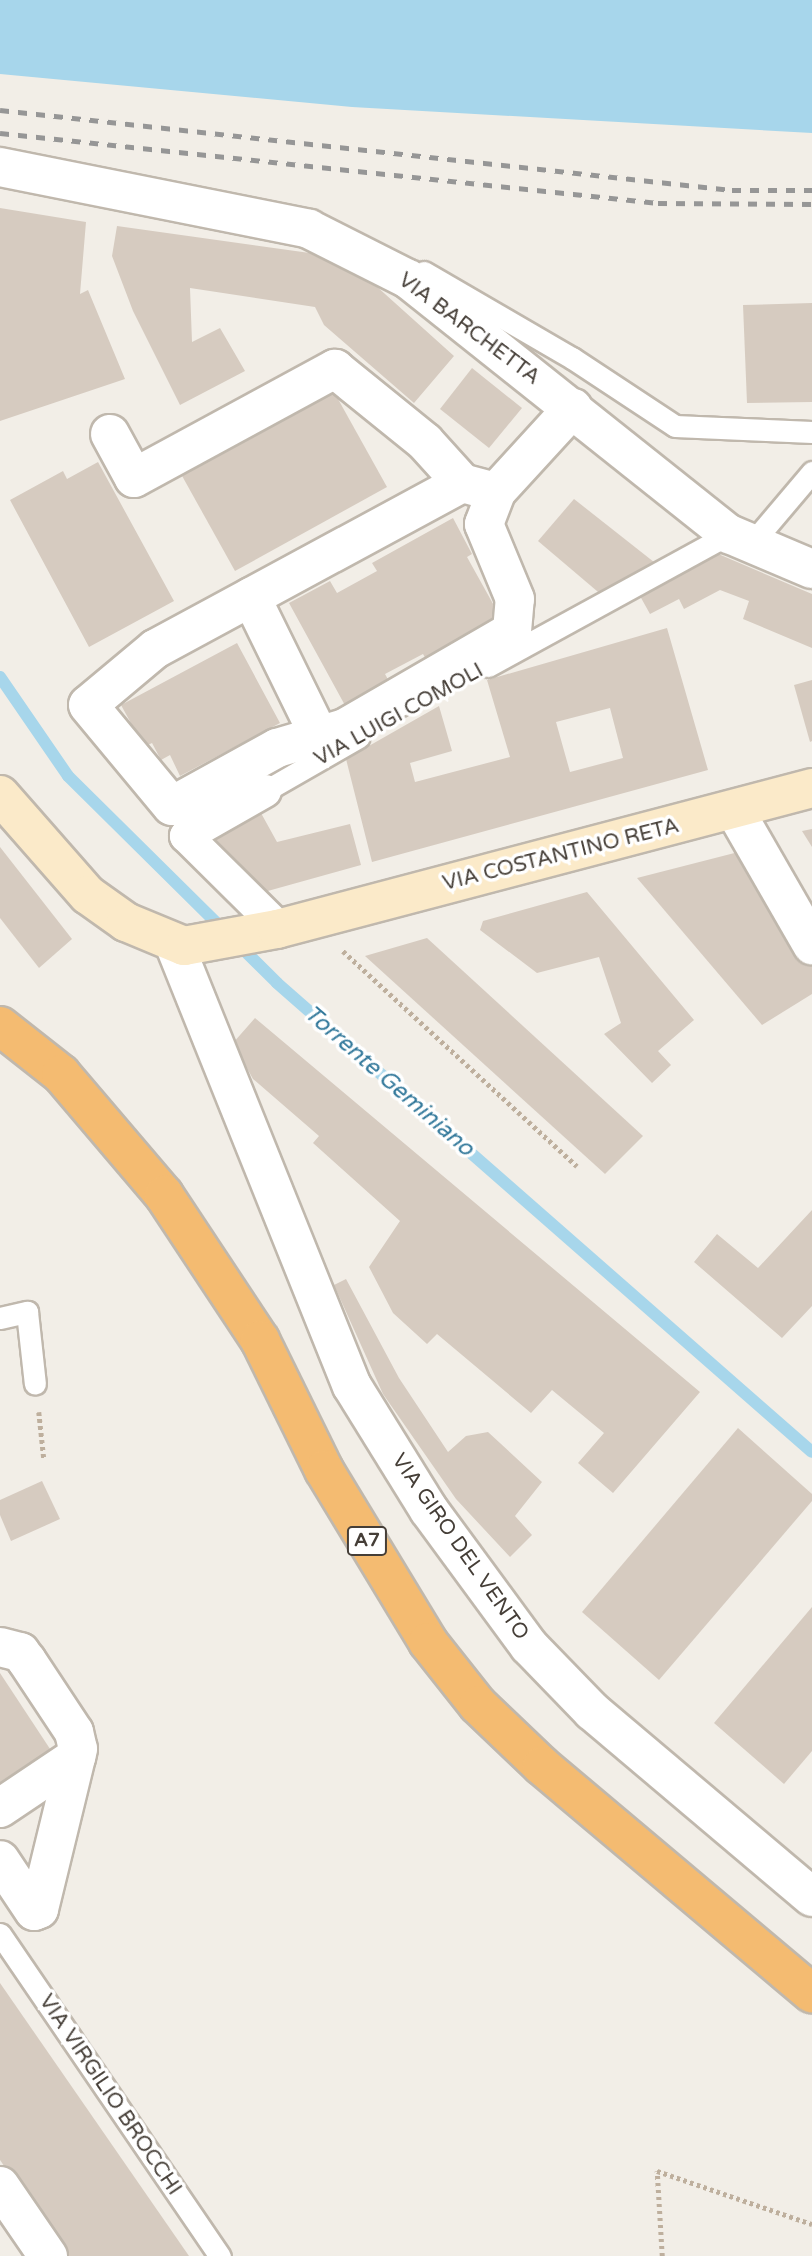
<!DOCTYPE html>
<html>
<head>
<meta charset="utf-8">
<style>
  body { margin:0 }
  #map { position:relative; width:812px; height:2256px; overflow:hidden; background:#f2eee7; font-family:"Varela Round",sans-serif }
  div>[style] { position:absolute }
  [style*='--x'] { left:calc(var(--x)*1px); top:calc(var(--y)*1px); width:calc(var(--w)*1px); rotate:calc(var(--a)*1deg) }
  .water>* { inset:0; background:#a7d6eb }
  .stream>* { height:12px; margin:-6px; padding:0 6px; transform-origin:6px; border-radius:6px; background:#a7d6eb }
  .building>* { inset:0; background:#d6cbc0 }
  .path>* { height:4.5px; margin-top:-2.25px; transform-origin:0; background:repeating-linear-gradient(90deg,#beaf9d 0 3.5px,transparent 0 7px) }
  .roads { filter:drop-shadow(2px 0 #c0b8ad) drop-shadow(-2px 0 #c0b8ad) drop-shadow(0 2px #c0b8ad) drop-shadow(0 -2px #c0b8ad) }
  .service>* { height:21px; margin:-10.5px; padding:0 10.5px; transform-origin:10.5px; border-radius:10.5px; background:#fff }
  .pedestrian>* { height:32px; margin:-16px; padding:0 16px; transform-origin:16px; border-radius:16px; background:#fff }
  .minor>* { height:38px; margin:-19px; padding:0 19px; transform-origin:19px; border-radius:19px; background:#fff }
  .secondary>* { height:38px; margin:-19px; padding:0 19px; transform-origin:19px; border-radius:19px; background:#fbeac9 }
  .motorway>* { height:38px; margin:-19px; padding:0 19px; transform-origin:19px; border-radius:19px; background:#f4bb71 }
  .rail>* { height:5px; margin-top:-2.5px; transform-origin:0; background:repeating-linear-gradient(90deg,#969696 0 9px,transparent 0 18px) }
  span { translate:-50% -50%; white-space:nowrap; text-align:center; line-height:1.15; -webkit-text-stroke:7px #fff; paint-order:stroke }
  .shield-label span { padding:2px 5px; background:#fff; border:2px solid; border-radius:5px; -webkit-text-stroke-width:0 }
  .shield-label { font-size:19px; color:#453e37; font-weight:700 }
  .street-label { font-size:21px; color:#453e37 }
  .water-label { font-size:23px; color:#33799b; font-style:italic }
</style>
</head>
<body>
<div id="map">
  <div class="water">
    <i style="clip-path:polygon(0 0,812px 0,812px 133px,352px 107px,0 74px)"></i>
  </div>
  <div class="stream">
    <i style="--x:0;--y:677;--w:120;--a:55.5"></i>
    <i style="--x:68;--y:776;--w:294;--a:44.7"></i>
    <i style="--x:277;--y:983;--w:711;--a:41.24"></i>
  </div>
  <div class="building">
    <i style="clip-path:polygon(0 208px,86px 222px,80px 294px,88px 290px,125px 379px,0 421px)"></i>
    <i style="clip-path:polygon(117px 226px,324px 255px,365px 276px,454px 356px,414px 403px,324px 325px,315px 307px,190px 288px,192px 342px,220px 328px,245px 371px,180px 405px,133px 311px,112px 256px)"></i>
    <i style="clip-path:polygon(812px 303px,812px 402px,747px 403px,743px 305px)"></i>
    <i style="clip-path:polygon(472px 368px,522px 408px,489px 448px,440px 409px)"></i>
    <i style="clip-path:polygon(333px 390px,387px 487px,235px 571px,181px 474px)"></i>
    <i style="clip-path:polygon(98px 462px,174px 601px,89px 647px,10px 500px,63px 471px,67px 479px)"></i>
    <i style="clip-path:polygon(574px 499px,659px 566px,604px 597px,538px 541px)"></i>
    <i style="clip-path:polygon(453px 518px,472px 554px,467px 557px,502px 620px,427px 661px,423px 654px,385px 674px,391px 685px,347px 709px,289px 603px,330px 581px,337px 593px,377px 571px,372px 563px)"></i>
    <i style="clip-path:polygon(716px 553px,812px 594px,812px 648px,743px 619px,749px 601px,720px 590px,684px 609px,679px 599px,650px 614px,640px 596px)"></i>
    <i style="clip-path:polygon(evenodd,667px 628px,708px 770px,372px 862px,346px 759px,439px 706px,452px 751px,410px 763px,415px 782px,510px 757px,487px 680px,667px 628px,610px 708px,623px 758px,570px 772px,556px 722px,610px 708px)"></i>
    <i style="clip-path:polygon(237px 643px,280px 723px,180px 776px,170px 755px,161px 760px,152px 743px,144px 747px,121px 705px)"></i>
    <i style="clip-path:polygon(812px 680px,812px 741px,810px 742px,794px 685px)"></i>
    <i style="clip-path:polygon(256px 804px,277px 842px,350px 824px,361px 865px,257px 894px,198px 836px)"></i>
    <i style="clip-path:polygon(812px 829px,812px 847px,802px 831px)"></i>
    <i style="clip-path:polygon(0 847px,72px 939px,39px 968px,0 918px)"></i>
    <i style="clip-path:polygon(754px 848px,812px 948px,812px 994px,762px 1025px,637px 878px)"></i>
    <i style="clip-path:polygon(587px 892px,694px 1020px,658px 1051px,671px 1065px,652px 1083px,604px 1034px,621px 1023px,599px 957px,537px 973px,480px 930px,483px 921px)"></i>
    <i style="clip-path:polygon(427px 938px,643px 1136px,605px 1174px,365px 956px)"></i>
    <i style="clip-path:polygon(255px 1018px,700px 1392px,613px 1493px,578px 1463px,604px 1433px,552px 1390px,531px 1413px,437px 1334px,427px 1344px,393px 1313px,369px 1267px,400px 1221px,313px 1143px,319px 1136px,253px 1079px,233px 1043px)"></i>
    <i style="clip-path:polygon(812px 1210px,812px 1306px,782px 1338px,694px 1262px,717px 1234px,758px 1268px)"></i>
    <i style="clip-path:polygon(346px 1279px,399px 1378px,448px 1452px,466px 1436px,488px 1432px,542px 1482px,515px 1516px,532px 1535px,510px 1557px,456px 1499px,383px 1394px,334px 1285px)"></i>
    <i style="clip-path:polygon(738px 1428px,812px 1494px,812px 1501px,659px 1680px,582px 1612px)"></i>
    <i style="clip-path:polygon(42px 1481px,60px 1519px,11px 1541px,0 1515px,0 1500px)"></i>
    <i style="clip-path:polygon(812px 1607px,812px 1751px,784px 1784px,714px 1723px)"></i>
    <i style="clip-path:polygon(0 1673px,56px 1758px,0 1794px)"></i>
    <i style="clip-path:polygon(0 1983px,189px 2256px,66px 2256px,0 2160px)"></i>
  </div>
  <div class="path">
    <i style="--x:343;--y:951;--w:318;--a:42.6"></i>
    <i style="--x:39;--y:1412;--w:47;--a:83.9"></i>
    <i style="--x:662;--y:2256;--w:85;--a:-93.4"></i>
    <i style="--x:657;--y:2171;--w:164;--a:18.9"></i>
  </div>
  <div class="roads">
    <div class="service">
      <i style="--x:424;--y:272;--w:171;--a:30.2"></i>
      <i style="--x:572;--y:358;--w:123;--a:33.4"></i>
      <i style="--x:675;--y:426;--w:137;--a:2.5"></i>
      <i style="--x:752;--y:543;--w:93;--a:-49.8"></i>
      <i style="--x:488;--y:666;--w:275;--a:-28.7"></i>
      <i style="--x:265;--y:791;--w:108;--a:-29.9"></i>
      <i style="--x:0;--y:1318;--w:28;--a:-13"></i>
      <i style="--x:27;--y:1312;--w:72;--a:83.7"></i>
      <i style="--x:0;--y:1934;--w:390;--a:55.7"></i>
    </div>
    <div class="pedestrian">
      <i style="--x:265;--y:791;--w:91;--a:150.3"></i>
      <i style="--x:186;--y:836;--w:131;--a:44.7"></i>
    </div>
    <div class="minor">
      <i style="--x:0;--y:167;--w:315;--a:11.3"></i>
      <i style="--x:309;--y:229;--w:111;--a:26.8"></i>
      <i style="--x:408;--y:279;--w:410;--a:38.5"></i>
      <i style="--x:729;--y:534;--w:90;--a:22.9"></i>
      <i style="--x:110;--y:434;--w:50;--a:61.4"></i>
      <i style="--x:134;--y:478;--w:229;--a:-28.5"></i>
      <i style="--x:335;--y:369;--w:116;--a:39"></i>
      <i style="--x:425;--y:442;--w:55;--a:47.9"></i>
      <i style="--x:462;--y:483;--w:35;--a:15"></i>
      <i style="--x:496;--y:492;--w:114;--a:-47.5"></i>
      <i style="--x:462;--y:483;--w:349;--a:151.6"></i>
      <i style="--x:155;--y:649;--w:87;--a:140.1"></i>
      <i style="--x:88;--y:705;--w:131;--a:50.3"></i>
      <i style="--x:172;--y:806;--w:120;--a:-28.9"></i>
      <i style="--x:277;--y:748;--w:71;--a:-16.4"></i>
      <i style="--x:345;--y:728;--w:193;--a:-30.1"></i>
      <i style="--x:512;--y:631;--w:32;--a:-85"></i>
      <i style="--x:515;--y:599;--w:81;--a:-112.5"></i>
      <i style="--x:484;--y:524;--w:34;--a:-69"></i>
      <i style="--x:251;--y:597;--w:155;--a:63.9"></i>
      <i style="--x:735;--y:811;--w:155;--a:60.1"></i>
      <i style="--x:175;--y:946;--w:474;--a:68.1"></i>
      <i style="--x:352;--y:1386;--w:146;--a:58.2"></i>
      <i style="--x:429;--y:1510;--w:169;--a:53.7"></i>
      <i style="--x:529;--y:1646;--w:91;--a:45.9"></i>
      <i style="--x:592;--y:1711;--w:288;--a:40.2"></i>
      <i style="--x:0;--y:1647;--w:21;--a:14"></i>
      <i style="--x:20;--y:1652;--w:11;--a:52"></i>
      <i style="--x:27;--y:1661;--w:85;--a:56.5"></i>
      <i style="--x:74;--y:1732;--w:17;--a:77"></i>
      <i style="--x:78;--y:1749;--w:165;--a:103.7"></i>
      <i style="--x:39;--y:1909;--w:5;--a:158"></i>
      <i style="--x:34;--y:1911;--w:61;--a:-123.7"></i>
      <i style="--x:0;--y:1808;--w:92;--a:-33.9"></i>
      <i style="--x:0;--y:2186;--w:85;--a:55.6"></i>
    </div>
    <div class="secondary">
      <i style="--x:0;--y:795;--w:133;--a:48.7"></i>
      <i style="--x:88;--y:895;--w:47;--a:35.4"></i>
      <i style="--x:126;--y:922;--w:63;--a:22.5"></i>
      <i style="--x:184;--y:946;--w:95;--a:-10.4"></i>
      <i style="--x:277;--y:929;--w:553;--a:-14.76"></i>
    </div>
    <div class="motorway">
      <i style="--x:0;--y:1026;--w:78;--a:38.2"></i>
      <i style="--x:61;--y:1074;--w:159;--a:49.6"></i>
      <i style="--x:164;--y:1195;--w:174;--a:56.5"></i>
      <i style="--x:260;--y:1340;--w:145;--a:63.8"></i>
      <i style="--x:324;--y:1470;--w:201;--a:58.8"></i>
      <i style="--x:428;--y:1642;--w:80;--a:51.6"></i>
      <i style="--x:478;--y:1705;--w:88;--a:43.6"></i>
      <i style="--x:542;--y:1766;--w:353;--a:40.1"></i>
    </div>
  </div>
  <div class="rail">
    <i style="--x:0;--y:110;--w:736;--a:6.24"></i>
    <i style="--x:732;--y:190;--w:80;--a:0"></i>
    <i style="--x:0;--y:133;--w:662;--a:6.07"></i>
    <i style="--x:658;--y:203;--w:154;--a:0.4"></i>
  </div>
  <div class="shield-label">
    <span style="left:367px;top:1541px">A7</span>
  </div>
  <div class="street-label">
    <span style="left:469px;top:329px;rotate:37deg">VIA BARCHETTA</span>
    <span style="left:399px;top:715px;rotate:-29deg">VIA LUIGI COMOLI</span>
    <span style="left:561px;top:855px;rotate:-14deg">VIA COSTANTINO RETA</span>
    <span style="left:460px;top:1547px;rotate:55deg">VIA GIRO DEL VENTO</span>
    <span style="left:110px;top:2095px;rotate:56deg">VIA VIRGILIO BROCCHI</span>
  </div>
  <div class="water-label">
    <span style="left:389px;top:1081px;rotate:41deg">Torrente Geminiano</span>
  </div>
</div>
</body>
</html>
